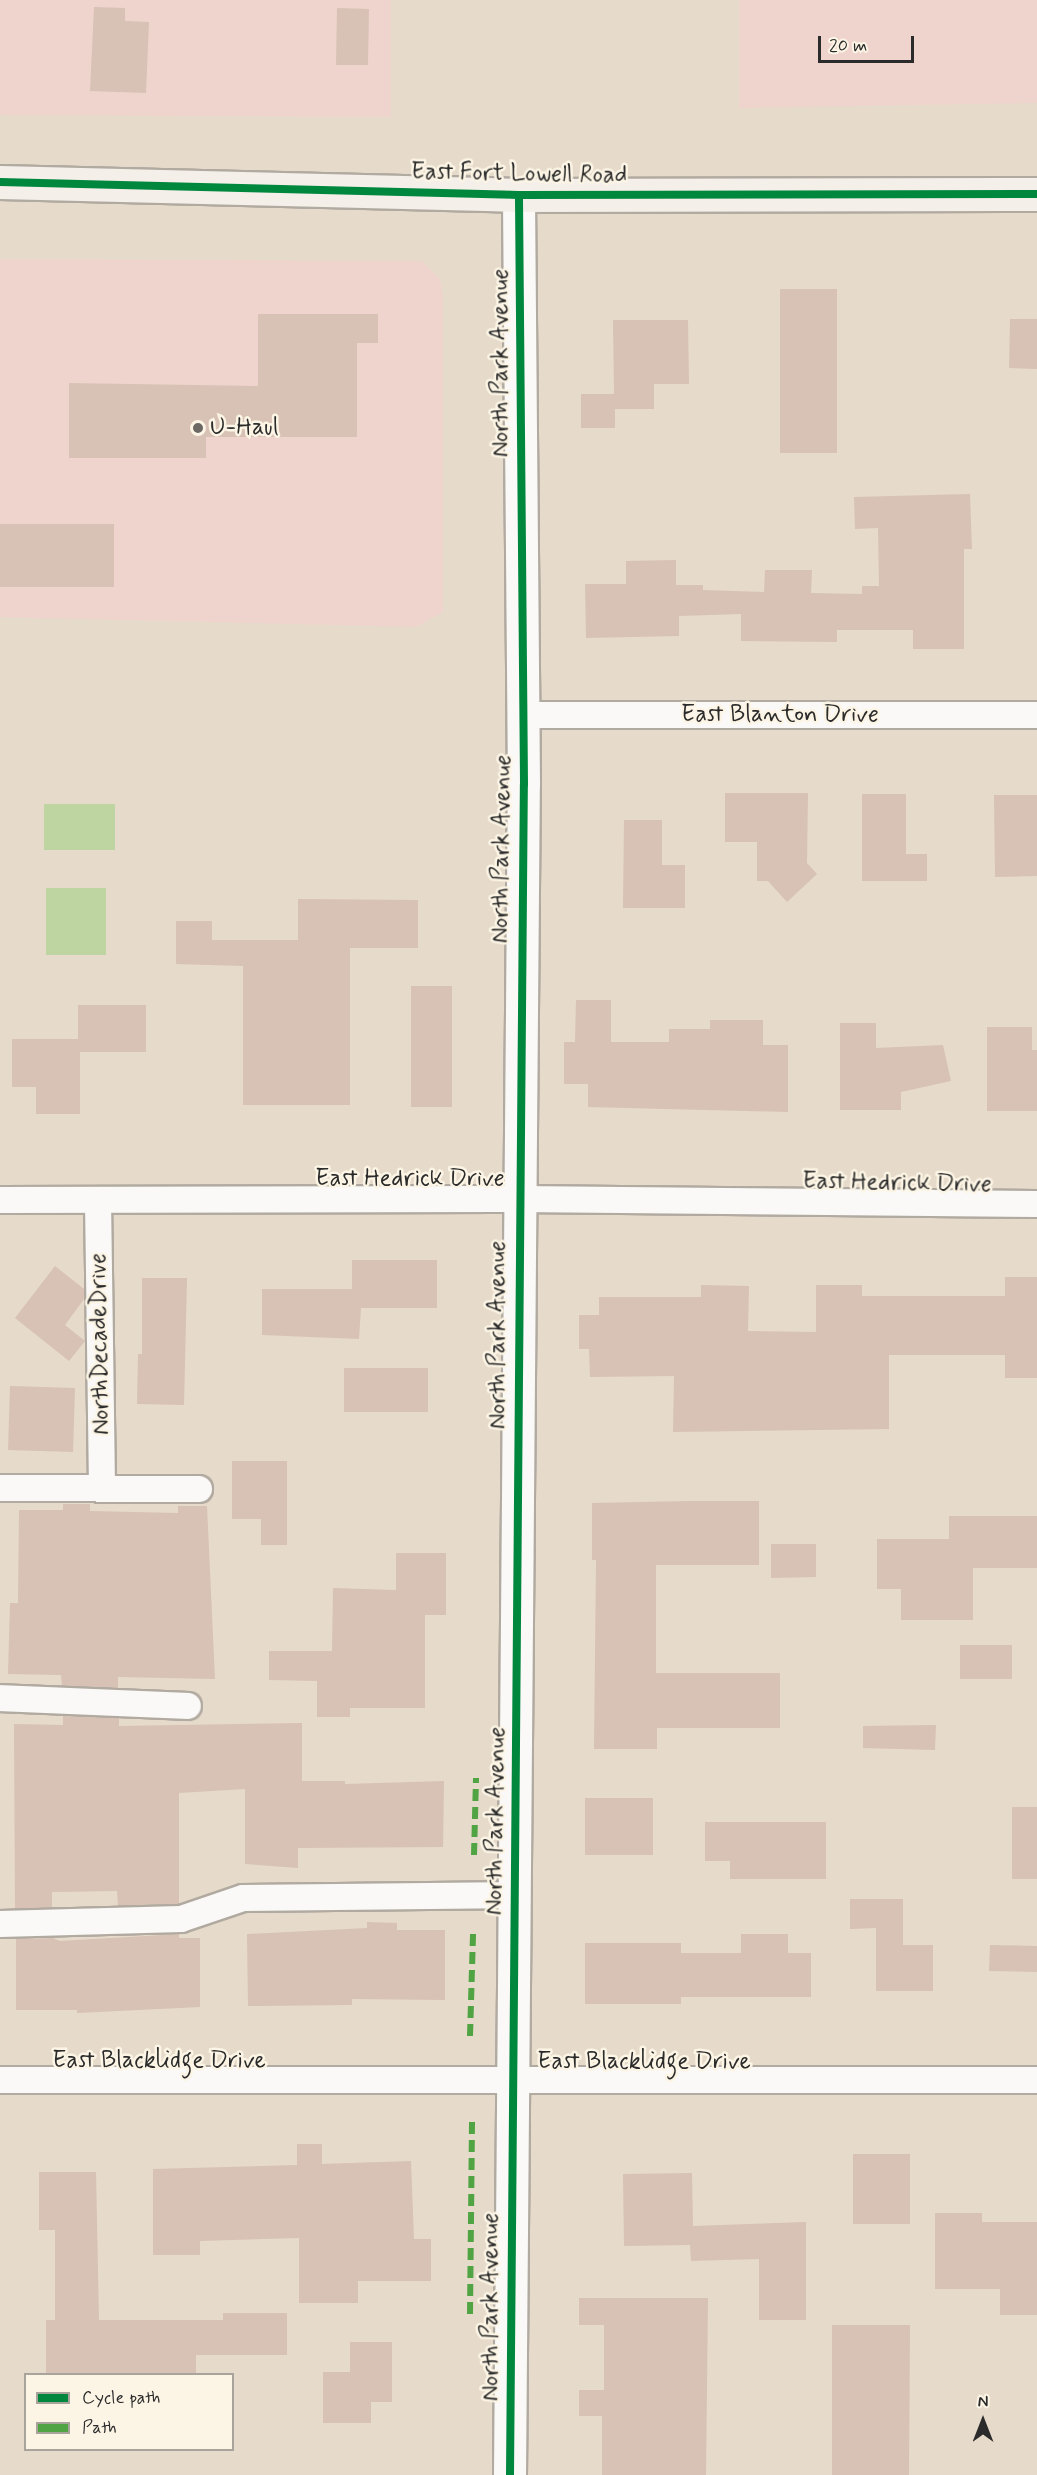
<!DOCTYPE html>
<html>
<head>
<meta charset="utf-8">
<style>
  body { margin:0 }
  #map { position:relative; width:1037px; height:2475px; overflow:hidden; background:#e6daca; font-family:Mynerve,sans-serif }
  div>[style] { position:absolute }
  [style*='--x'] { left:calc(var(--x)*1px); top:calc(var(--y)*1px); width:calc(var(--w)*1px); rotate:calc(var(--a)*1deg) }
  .built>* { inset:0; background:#efd4cd }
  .green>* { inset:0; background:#bed4a1 }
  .building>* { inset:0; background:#d7c2b5 }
  .roads { filter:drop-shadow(2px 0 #b1aaa0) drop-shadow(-2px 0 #b1aaa0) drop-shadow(0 2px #b1aaa0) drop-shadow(0 -2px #b1aaa0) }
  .minor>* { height:26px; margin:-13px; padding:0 13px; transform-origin:13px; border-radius:13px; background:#fbf9f7 }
  .tertiary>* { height:32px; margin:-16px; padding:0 16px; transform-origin:16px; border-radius:16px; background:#fbf9f7 }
  .secondary>* { height:33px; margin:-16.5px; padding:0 16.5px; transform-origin:16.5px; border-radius:16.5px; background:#f4efe9 }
  .quiet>* { height:6px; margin-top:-3px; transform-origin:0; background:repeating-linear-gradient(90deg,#51a443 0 12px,transparent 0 18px) }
  .cycleway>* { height:8px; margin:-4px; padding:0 4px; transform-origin:4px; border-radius:4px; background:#00873e }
  .dots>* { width:16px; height:16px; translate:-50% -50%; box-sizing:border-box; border:3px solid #fcf5e5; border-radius:50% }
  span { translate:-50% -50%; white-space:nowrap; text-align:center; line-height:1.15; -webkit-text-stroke:5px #fcf5e5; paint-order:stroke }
  .street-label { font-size:24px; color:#2b2b2b }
  .poi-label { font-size:24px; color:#2b2b2b }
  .left { translate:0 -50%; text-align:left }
  .legend { position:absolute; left:24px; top:2373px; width:210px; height:78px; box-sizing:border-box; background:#fcf5e5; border:2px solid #a8a49b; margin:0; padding:8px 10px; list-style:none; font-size:18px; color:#2b2b2b }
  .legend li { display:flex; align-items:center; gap:12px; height:30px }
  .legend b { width:30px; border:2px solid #a8a49b }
  .north { position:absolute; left:953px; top:2391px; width:60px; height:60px; -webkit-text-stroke:4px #fcf5e5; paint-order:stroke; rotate:0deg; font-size:16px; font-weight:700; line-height:24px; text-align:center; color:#2b2b2b }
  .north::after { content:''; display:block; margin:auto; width:21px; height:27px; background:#2b2b2b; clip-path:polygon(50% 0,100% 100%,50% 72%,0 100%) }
  .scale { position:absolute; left:818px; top:36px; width:96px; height:27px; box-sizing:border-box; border:3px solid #2b2b2b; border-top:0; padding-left:8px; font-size:18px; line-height:21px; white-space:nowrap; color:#2b2b2b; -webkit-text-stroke:4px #fcf5e5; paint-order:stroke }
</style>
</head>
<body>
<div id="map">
  <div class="built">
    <i style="clip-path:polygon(0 0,391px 0,391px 117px,0 115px)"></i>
    <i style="clip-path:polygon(739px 0,1037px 0,1037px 103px,739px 108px)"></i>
    <i style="clip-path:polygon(0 259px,422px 261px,440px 279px,443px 296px,443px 612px,416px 627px,0 617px)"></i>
  </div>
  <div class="green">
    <i style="clip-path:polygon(44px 804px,115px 804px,115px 850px,44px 850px)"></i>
    <i style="clip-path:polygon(46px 888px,106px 888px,106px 955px,46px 955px)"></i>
  </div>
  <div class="building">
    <i style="clip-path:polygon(94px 7px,125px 8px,125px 21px,149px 22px,146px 93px,90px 91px)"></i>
    <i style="clip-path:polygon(337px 8px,369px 9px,368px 65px,336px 65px)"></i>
    <i style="clip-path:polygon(780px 289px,837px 289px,837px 453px,780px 453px)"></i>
    <i style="clip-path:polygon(258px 314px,378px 314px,378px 343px,357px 343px,357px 437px,206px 437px,206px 458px,69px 458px,69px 383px,258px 386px)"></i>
    <i style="clip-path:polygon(1010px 319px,1037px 319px,1037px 369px,1009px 368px)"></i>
    <i style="clip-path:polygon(613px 320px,688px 320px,689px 384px,654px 384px,654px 409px,615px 409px,615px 428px,581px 428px,581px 394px,614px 394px)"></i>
    <i style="clip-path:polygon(970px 494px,972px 549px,964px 549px,964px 649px,913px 649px,913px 630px,837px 630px,837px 642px,741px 641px,741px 614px,679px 616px,679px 636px,586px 638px,585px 584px,626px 584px,626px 561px,676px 560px,676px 585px,703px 585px,703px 590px,764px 592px,765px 570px,812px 570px,811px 593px,862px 594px,862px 586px,879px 586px,878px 528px,855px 529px,854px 497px)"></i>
    <i style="clip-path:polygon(0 524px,114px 524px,114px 587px,0 587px)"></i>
    <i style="clip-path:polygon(725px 793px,808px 793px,807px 863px,817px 874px,787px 902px,768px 881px,757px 881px,757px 842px,725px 842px)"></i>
    <i style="clip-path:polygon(862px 794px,906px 794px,906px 854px,927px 854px,927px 881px,862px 881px)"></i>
    <i style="clip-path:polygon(994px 795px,1037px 795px,1037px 876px,995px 877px)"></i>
    <i style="clip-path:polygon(624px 820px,662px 820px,662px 865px,685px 865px,685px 908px,623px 908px)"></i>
    <i style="clip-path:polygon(298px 899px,418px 900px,418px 948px,350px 948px,350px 1105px,243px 1105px,243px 966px,176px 964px,176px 921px,212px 921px,212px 940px,298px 940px)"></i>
    <i style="clip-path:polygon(411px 986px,452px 986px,452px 1107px,411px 1107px)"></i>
    <i style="clip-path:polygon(576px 1000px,611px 1000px,611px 1042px,669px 1042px,669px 1029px,710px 1029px,710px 1020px,763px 1020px,763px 1045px,788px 1045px,788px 1112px,588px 1107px,588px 1084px,564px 1084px,564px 1042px,575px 1042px)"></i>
    <i style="clip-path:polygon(78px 1005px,146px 1005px,146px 1052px,80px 1052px,80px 1114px,36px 1114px,36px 1087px,12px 1087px,12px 1039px,78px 1039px)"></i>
    <i style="clip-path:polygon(840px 1023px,876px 1023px,876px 1048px,943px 1045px,951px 1081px,901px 1092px,901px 1110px,840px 1110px)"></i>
    <i style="clip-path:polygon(987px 1027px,1032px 1027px,1032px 1050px,1037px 1050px,1037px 1111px,987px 1111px)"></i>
    <i style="clip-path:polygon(352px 1260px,437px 1260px,437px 1308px,361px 1308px,359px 1339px,262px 1335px,262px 1289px,352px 1289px)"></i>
    <i style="clip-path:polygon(55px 1266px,84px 1289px,84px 1299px,65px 1325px,85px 1341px,69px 1361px,15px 1318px)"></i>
    <i style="clip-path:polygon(1005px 1277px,1037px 1277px,1037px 1378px,1005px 1378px,1005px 1355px,889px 1355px,889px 1429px,673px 1432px,674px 1376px,590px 1377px,589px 1349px,579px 1349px,579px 1315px,599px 1315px,599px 1297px,701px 1297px,701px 1285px,749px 1286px,748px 1331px,816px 1332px,816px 1285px,862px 1285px,862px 1296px,1005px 1296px)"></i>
    <i style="clip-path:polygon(142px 1278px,187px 1278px,184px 1405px,137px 1404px,138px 1354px,142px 1354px)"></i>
    <i style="clip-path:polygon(344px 1368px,428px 1368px,428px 1412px,344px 1412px)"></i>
    <i style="clip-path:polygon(10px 1386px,75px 1388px,73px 1452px,8px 1450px)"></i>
    <i style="clip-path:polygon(232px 1461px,287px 1461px,287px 1545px,261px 1545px,261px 1519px,232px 1519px)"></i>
    <i style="clip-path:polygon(691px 1501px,759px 1501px,759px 1565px,656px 1565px,656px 1673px,780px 1673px,780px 1728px,657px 1728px,657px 1749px,594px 1749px,596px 1560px,592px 1560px,592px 1503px)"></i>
    <i style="clip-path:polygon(63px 1504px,90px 1504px,90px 1511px,178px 1513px,178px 1506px,207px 1506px,215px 1679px,118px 1677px,118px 1688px,62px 1686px,61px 1675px,8px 1674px,10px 1603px,18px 1603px,19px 1510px,63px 1510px)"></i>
    <i style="clip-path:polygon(949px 1516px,1037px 1516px,1037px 1568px,973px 1568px,973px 1620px,901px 1620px,901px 1589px,877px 1589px,877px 1539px,949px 1539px)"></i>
    <i style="clip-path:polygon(771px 1544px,816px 1544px,816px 1577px,771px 1578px)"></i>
    <i style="clip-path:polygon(396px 1553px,446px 1553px,446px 1615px,425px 1615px,425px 1708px,350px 1708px,350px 1717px,317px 1717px,317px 1681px,269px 1680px,269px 1651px,332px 1651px,333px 1588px,396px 1590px)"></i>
    <i style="clip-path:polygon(960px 1645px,1012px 1645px,1012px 1679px,960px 1679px)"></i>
    <i style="clip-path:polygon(63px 1716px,119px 1718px,119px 1726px,302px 1723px,302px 1781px,345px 1781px,345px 1784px,444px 1781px,443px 1847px,298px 1848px,298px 1868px,245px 1864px,245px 1789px,179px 1793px,179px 1904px,118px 1906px,117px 1891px,52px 1892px,52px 1908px,15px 1909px,14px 1724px,63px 1725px)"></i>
    <i style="clip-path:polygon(936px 1725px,935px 1750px,863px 1748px,863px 1726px)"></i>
    <i style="clip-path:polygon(585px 1798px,653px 1798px,653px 1855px,585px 1855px)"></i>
    <i style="clip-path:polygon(1012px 1807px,1037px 1807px,1037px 1879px,1012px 1879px)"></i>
    <i style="clip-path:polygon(705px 1822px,826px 1822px,826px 1879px,730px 1879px,730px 1861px,705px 1861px)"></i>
    <i style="clip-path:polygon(850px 1899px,903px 1899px,903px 1945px,933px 1945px,933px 1991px,876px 1991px,876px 1928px,850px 1929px)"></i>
    <i style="clip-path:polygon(367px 1922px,397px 1923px,397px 1930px,445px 1930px,445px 2000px,352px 1999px,352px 2005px,248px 2006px,247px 1934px,367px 1928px)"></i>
    <i style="clip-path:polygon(179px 1934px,179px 1938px,200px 1938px,200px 2007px,77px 2013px,77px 2010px,16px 2010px,16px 1939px,53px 1938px,60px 1941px)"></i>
    <i style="clip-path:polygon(741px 1934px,788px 1934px,788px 1953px,811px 1953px,811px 1997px,681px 1997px,681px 2004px,585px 2004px,585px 1943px,681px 1943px,681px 1953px,741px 1953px)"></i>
    <i style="clip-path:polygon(990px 1945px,1037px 1946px,1037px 1972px,989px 1971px)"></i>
    <i style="clip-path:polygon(297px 2144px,322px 2144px,322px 2164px,411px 2161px,414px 2239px,431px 2239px,431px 2281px,358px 2281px,358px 2303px,299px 2303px,299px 2238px,200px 2241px,200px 2255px,153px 2255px,153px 2169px,297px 2165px)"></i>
    <i style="clip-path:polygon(853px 2154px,910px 2154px,910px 2224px,853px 2224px)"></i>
    <i style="clip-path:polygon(39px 2172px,96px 2172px,99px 2320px,223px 2320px,223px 2313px,287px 2313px,287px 2355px,196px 2355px,196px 2374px,46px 2374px,46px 2320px,55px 2320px,55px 2230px,39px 2230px)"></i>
    <i style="clip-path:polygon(692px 2173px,693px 2226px,806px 2222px,806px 2320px,759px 2320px,759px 2259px,691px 2261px,690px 2245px,624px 2246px,623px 2174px)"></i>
    <i style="clip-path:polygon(935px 2213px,982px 2213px,982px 2222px,1037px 2222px,1037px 2315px,1000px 2315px,1000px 2289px,935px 2289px)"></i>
    <i style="clip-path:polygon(579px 2298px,708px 2298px,706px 2475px,602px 2475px,602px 2416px,579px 2416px,579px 2390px,604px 2390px,604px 2325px,579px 2325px)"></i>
    <i style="clip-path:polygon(832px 2325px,910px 2325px,909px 2475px,832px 2475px)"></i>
    <i style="clip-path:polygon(350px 2342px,392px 2342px,392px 2402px,371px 2402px,371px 2423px,323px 2423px,323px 2372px,350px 2372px)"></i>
  </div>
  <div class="roads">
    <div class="minor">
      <i style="--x:523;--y:715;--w:514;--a:0"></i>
      <i style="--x:0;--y:1200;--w:518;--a:-0.11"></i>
      <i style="--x:518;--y:1199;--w:519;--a:0.55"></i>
      <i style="--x:98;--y:1200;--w:288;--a:89.2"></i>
      <i style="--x:0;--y:1488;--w:199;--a:0.3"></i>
      <i style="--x:0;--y:1698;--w:188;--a:2.4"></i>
      <i style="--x:0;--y:1924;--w:181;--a:-1.6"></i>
      <i style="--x:181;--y:1919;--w:65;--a:-18.7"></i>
      <i style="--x:243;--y:1898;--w:271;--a:-0.6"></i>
      <i style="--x:0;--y:2080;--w:1037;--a:0"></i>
    </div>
    <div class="tertiary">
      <i style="--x:510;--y:2475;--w:1691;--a:-89.53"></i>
      <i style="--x:524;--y:784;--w:589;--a:-90.49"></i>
    </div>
    <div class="secondary">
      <i style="--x:0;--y:182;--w:519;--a:1.43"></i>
      <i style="--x:519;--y:195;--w:518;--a:-0.11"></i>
    </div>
  </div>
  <div class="quiet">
    <i style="--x:474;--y:1855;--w:77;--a:-88.5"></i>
    <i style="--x:470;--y:2036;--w:104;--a:-88.3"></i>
    <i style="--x:470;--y:2314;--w:194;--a:-89.4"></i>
  </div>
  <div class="cycleway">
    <i style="--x:0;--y:182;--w:519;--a:1.43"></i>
    <i style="--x:519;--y:195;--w:518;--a:-0.11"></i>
    <i style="--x:510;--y:2475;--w:1691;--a:-89.53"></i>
    <i style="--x:524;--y:784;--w:589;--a:-90.49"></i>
  </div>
  <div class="dots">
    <i style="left:198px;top:428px;background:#6c6863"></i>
  </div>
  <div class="street-label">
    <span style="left:519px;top:174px;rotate:1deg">East Fort Lowell Road</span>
    <span style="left:501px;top:363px;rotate:-90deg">North Park Avenue</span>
    <span style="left:780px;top:715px">East Blanton Drive</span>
    <span style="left:502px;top:849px;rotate:-89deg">North Park Avenue</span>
    <span style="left:410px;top:1179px">East Hedrick Drive</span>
    <span style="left:897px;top:1183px;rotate:1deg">East Hedrick Drive</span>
    <span style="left:498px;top:1335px;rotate:-90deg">North Park Avenue</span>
    <span style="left:100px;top:1344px;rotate:-91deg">NorthDecadeDrive</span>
    <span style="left:496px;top:1821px;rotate:-89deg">North Park Avenue</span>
    <span style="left:159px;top:2061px">East Blacklidge Drive</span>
    <span style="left:644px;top:2062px">East Blacklidge Drive</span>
    <span style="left:491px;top:2307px;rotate:-90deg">North Park Avenue</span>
  </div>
  <div class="poi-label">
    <span class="left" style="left:210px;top:428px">U-Haul</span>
  </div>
  <ul class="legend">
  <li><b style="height:8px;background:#00873e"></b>Cycle path</li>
  <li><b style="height:8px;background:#51a443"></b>Path</li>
  </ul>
  <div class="north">N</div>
  <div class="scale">20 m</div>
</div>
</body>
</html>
